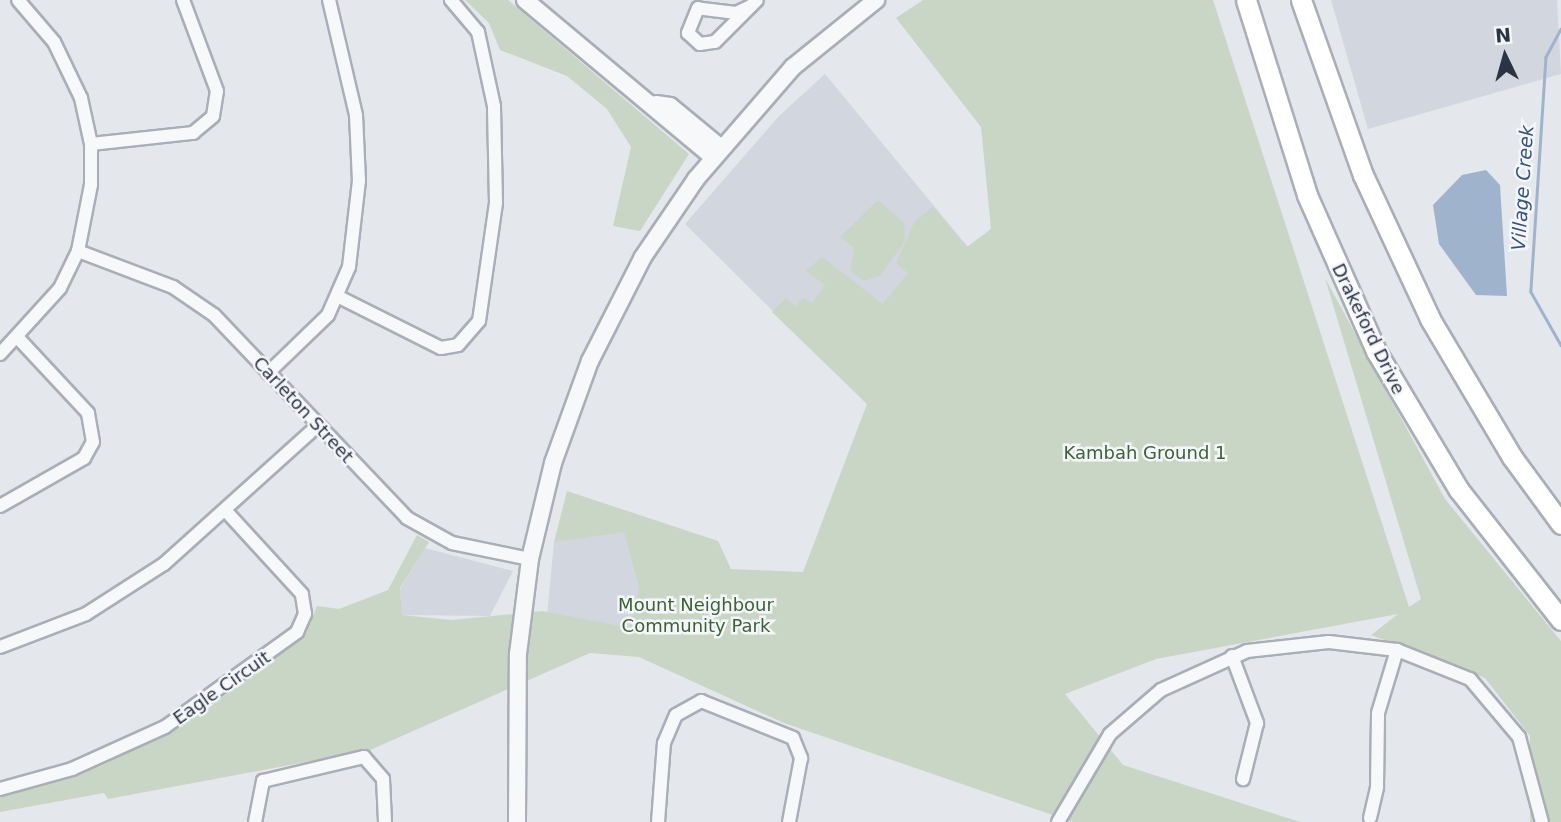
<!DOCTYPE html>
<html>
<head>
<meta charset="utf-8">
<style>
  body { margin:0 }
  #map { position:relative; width:1561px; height:822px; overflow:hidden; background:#e4e7ec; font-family:"DejaVu Sans",sans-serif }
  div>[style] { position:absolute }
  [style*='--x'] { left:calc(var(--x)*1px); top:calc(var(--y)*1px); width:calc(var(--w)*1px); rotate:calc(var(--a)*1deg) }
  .built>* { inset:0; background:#d2d6de }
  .green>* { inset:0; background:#c9d6c5 }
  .water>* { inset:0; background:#9fb4cc }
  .stream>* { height:2.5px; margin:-1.25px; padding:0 1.25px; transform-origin:1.25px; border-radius:1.25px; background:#9fb4cc }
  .roads { filter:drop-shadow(2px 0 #a9aeb7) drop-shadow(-2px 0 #a9aeb7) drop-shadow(0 2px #a9aeb7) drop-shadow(0 -2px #a9aeb7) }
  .minor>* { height:12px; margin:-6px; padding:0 6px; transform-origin:6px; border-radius:6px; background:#f7f8fa }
  .tertiary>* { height:16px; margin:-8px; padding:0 8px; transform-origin:8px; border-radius:8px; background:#f7f8fa }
  .trunk>* { height:19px; margin:-9.5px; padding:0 9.5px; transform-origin:9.5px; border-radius:9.5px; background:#fff }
  span { translate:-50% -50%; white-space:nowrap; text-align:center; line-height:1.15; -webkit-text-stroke:5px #f4f6f9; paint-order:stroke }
  .street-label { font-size:18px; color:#2b3445 }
  .park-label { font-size:18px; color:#3f6138 }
  .water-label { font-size:19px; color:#34527a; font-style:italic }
  .north { position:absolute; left:1470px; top:21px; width:70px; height:70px; -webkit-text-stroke:5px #f4f6f9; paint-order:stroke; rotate:355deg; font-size:19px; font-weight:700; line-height:28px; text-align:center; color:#2b3445 }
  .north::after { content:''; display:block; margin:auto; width:24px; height:32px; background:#2b3445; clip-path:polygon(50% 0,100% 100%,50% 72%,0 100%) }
</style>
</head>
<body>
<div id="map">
  <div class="built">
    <i style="clip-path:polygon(1331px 0,1557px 0,1561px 74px,1368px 129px)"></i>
    <i style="clip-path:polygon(825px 74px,968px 247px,867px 404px,685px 224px,779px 116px)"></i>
    <i style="clip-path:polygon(624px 531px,639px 589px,629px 628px,547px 616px,554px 542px)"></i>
    <i style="clip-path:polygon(425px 548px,513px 571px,490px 616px,402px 615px,400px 589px)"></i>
  </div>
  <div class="green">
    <i style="clip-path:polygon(465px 0,508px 0,689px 154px,640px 231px,613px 226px,631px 147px,607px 109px,567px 76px,500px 50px,489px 23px)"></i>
    <i style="clip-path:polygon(923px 0,1213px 0,1409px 607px,1421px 599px,1325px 278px,1445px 499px,1561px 641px,1561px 822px,1530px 822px,1530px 736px,1485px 678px,1371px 635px,1398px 614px,1156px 659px,1065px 694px,1123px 765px,1300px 822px,1073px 822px,784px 723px,639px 657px,590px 653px,370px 750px,108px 799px,104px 793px,0 812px,0 795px,101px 766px,200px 714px,306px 634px,317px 606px,339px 609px,388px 590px,417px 535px,429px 542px,400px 588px,402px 615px,451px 620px,543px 611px,629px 628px,639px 589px,624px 532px,554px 542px,567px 491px,718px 541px,731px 569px,803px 572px,867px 404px,772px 312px,786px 298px,795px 306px,804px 298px,812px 303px,825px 285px,806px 271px,822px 257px,883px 304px,908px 273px,896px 263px,915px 221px,933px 207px,967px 247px,991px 229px,981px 127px,896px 18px)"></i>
    <i style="clip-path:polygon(878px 200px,904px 223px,905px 241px,880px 276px,864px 281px,850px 271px,854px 248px,840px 237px)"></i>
  </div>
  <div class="water">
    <i style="clip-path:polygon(1486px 170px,1500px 185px,1507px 296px,1476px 295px,1439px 244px,1433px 205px,1462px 175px)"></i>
  </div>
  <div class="stream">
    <i style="--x:1561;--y:29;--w:32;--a:118"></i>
    <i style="--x:1546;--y:57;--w:235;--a:93.7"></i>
    <i style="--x:1531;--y:292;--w:61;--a:60.5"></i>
  </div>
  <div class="roads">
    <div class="minor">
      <i style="--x:751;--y:6;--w:17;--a:155"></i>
      <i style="--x:736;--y:13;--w:38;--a:-173"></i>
      <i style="--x:698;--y:8;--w:27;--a:112"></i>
      <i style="--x:688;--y:33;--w:16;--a:43"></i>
      <i style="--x:700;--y:44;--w:15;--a:-8"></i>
      <i style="--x:715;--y:42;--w:59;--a:-45"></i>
      <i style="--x:91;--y:144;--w:103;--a:-6.2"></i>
      <i style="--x:193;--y:133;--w:26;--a:-40"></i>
      <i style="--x:213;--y:116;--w:25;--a:-81"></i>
      <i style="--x:217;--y:91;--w:97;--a:-110.5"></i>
      <i style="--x:78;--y:251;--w:102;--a:20.8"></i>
      <i style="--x:173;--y:287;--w:50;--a:34.3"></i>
      <i style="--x:214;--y:315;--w:280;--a:46.4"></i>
      <i style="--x:407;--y:518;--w:51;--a:29.1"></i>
      <i style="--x:452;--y:543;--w:80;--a:11.6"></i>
      <i style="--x:339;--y:297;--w:114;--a:26.6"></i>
      <i style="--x:441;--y:348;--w:17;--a:-10"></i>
      <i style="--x:458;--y:345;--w:32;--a:-49"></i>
      <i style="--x:479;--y:321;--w:119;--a:-81.8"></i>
      <i style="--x:496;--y:203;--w:97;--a:-91.2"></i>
      <i style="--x:494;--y:106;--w:76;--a:-102.2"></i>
      <i style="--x:478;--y:32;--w:42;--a:-130.2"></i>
      <i style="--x:0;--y:354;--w:89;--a:-47.7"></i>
      <i style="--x:60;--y:288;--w:41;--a:-64.1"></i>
      <i style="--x:78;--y:251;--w:67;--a:-78.9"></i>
      <i style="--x:91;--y:185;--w:41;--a:-90"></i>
      <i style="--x:91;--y:144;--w:47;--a:-102.3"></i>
      <i style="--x:81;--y:98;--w:62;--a:-115.7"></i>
      <i style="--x:54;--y:42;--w:55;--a:-130.6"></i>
      <i style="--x:268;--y:373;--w:83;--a:-44"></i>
      <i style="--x:328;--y:315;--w:52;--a:-66.4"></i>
      <i style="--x:349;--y:267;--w:87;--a:-83.4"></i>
      <i style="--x:359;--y:181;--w:66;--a:-92.6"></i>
      <i style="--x:356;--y:115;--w:118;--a:-103.2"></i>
      <i style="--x:0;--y:506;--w:97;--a:-29.7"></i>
      <i style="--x:84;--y:458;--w:18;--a:-61"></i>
      <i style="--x:93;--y:442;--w:29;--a:-100"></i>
      <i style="--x:88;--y:413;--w:101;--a:-133"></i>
      <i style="--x:0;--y:647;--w:92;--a:-21"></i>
      <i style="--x:86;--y:614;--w:93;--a:-32.7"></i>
      <i style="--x:164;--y:564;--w:206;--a:-42"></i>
      <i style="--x:1232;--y:656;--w:72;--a:69.5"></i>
      <i style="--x:1257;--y:723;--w:58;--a:104"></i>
      <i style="--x:0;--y:789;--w:75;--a:-15.5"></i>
      <i style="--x:72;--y:769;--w:102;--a:-24.3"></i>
      <i style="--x:165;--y:727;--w:163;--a:-35.7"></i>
      <i style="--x:297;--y:632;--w:20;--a:-66"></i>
      <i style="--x:305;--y:614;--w:20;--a:-99"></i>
      <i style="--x:302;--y:594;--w:113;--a:-132.5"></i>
      <i style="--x:1370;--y:818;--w:32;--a:-77"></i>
      <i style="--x:1377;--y:787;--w:74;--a:-89.2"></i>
      <i style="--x:1378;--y:713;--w:66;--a:-73.2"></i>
      <i style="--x:255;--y:822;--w:42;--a:-79"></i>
      <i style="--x:263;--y:781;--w:104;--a:-13.4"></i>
      <i style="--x:364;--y:757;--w:29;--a:49"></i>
      <i style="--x:383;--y:779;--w:43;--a:87.3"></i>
      <i style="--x:658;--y:822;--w:79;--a:-85.7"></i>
      <i style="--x:664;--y:743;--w:30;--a:-67"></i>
      <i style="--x:676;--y:715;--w:29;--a:-29"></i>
      <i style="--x:701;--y:701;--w:99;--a:21.9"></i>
      <i style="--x:793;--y:738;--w:22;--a:68"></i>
      <i style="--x:801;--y:758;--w:65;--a:100.6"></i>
      <i style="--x:1058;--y:822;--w:102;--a:-59.4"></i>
      <i style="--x:1110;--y:734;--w:67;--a:-40.8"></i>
      <i style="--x:1161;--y:690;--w:94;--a:-24.4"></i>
      <i style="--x:1247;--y:651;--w:82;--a:-6.3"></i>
      <i style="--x:1329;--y:642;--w:68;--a:6.7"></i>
      <i style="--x:1397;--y:650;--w:79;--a:21.7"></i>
      <i style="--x:1470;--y:679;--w:76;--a:49.8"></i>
      <i style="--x:1519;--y:737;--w:88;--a:74.9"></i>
    </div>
    <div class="tertiary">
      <i style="--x:525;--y:0;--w:245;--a:39.9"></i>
      <i style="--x:656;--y:104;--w:14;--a:8"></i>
      <i style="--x:670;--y:106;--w:66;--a:39.5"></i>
      <i style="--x:517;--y:822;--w:168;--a:-89.7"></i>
      <i style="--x:518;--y:654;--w:96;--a:-82.8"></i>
      <i style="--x:530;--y:559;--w:99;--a:-76.5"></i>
      <i style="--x:553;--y:463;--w:109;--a:-70.1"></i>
      <i style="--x:590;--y:361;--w:117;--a:-63"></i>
      <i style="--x:643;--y:257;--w:94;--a:-55.8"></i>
      <i style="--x:696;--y:179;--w:148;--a:-49.1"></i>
      <i style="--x:793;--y:67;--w:107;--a:-38.9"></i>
    </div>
    <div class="trunk">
      <i style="--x:1246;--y:0;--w:204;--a:72.6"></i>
      <i style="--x:1307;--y:195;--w:171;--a:66.1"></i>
      <i style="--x:1376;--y:351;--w:162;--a:59.2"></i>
      <i style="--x:1459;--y:490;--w:165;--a:51.9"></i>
      <i style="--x:1301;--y:0;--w:186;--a:70.5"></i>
      <i style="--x:1363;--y:175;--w:159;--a:65"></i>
      <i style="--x:1430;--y:319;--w:161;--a:59.3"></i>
      <i style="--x:1512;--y:457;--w:83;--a:53.8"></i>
    </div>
  </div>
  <div class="street-label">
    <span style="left:1368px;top:329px;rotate:64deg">Drakeford Drive</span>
    <span style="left:303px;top:410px;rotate:47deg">Carleton Street</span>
    <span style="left:222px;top:688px;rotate:-35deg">Eagle Circuit</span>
  </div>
  <div class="park-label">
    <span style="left:1145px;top:453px">Kambah Ground 1</span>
    <span style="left:696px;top:616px">Mount Neighbour<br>Community Park</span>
  </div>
  <div class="water-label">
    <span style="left:1523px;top:188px;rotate:-86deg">Village Creek</span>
  </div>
  <div class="north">N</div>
</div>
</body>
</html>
